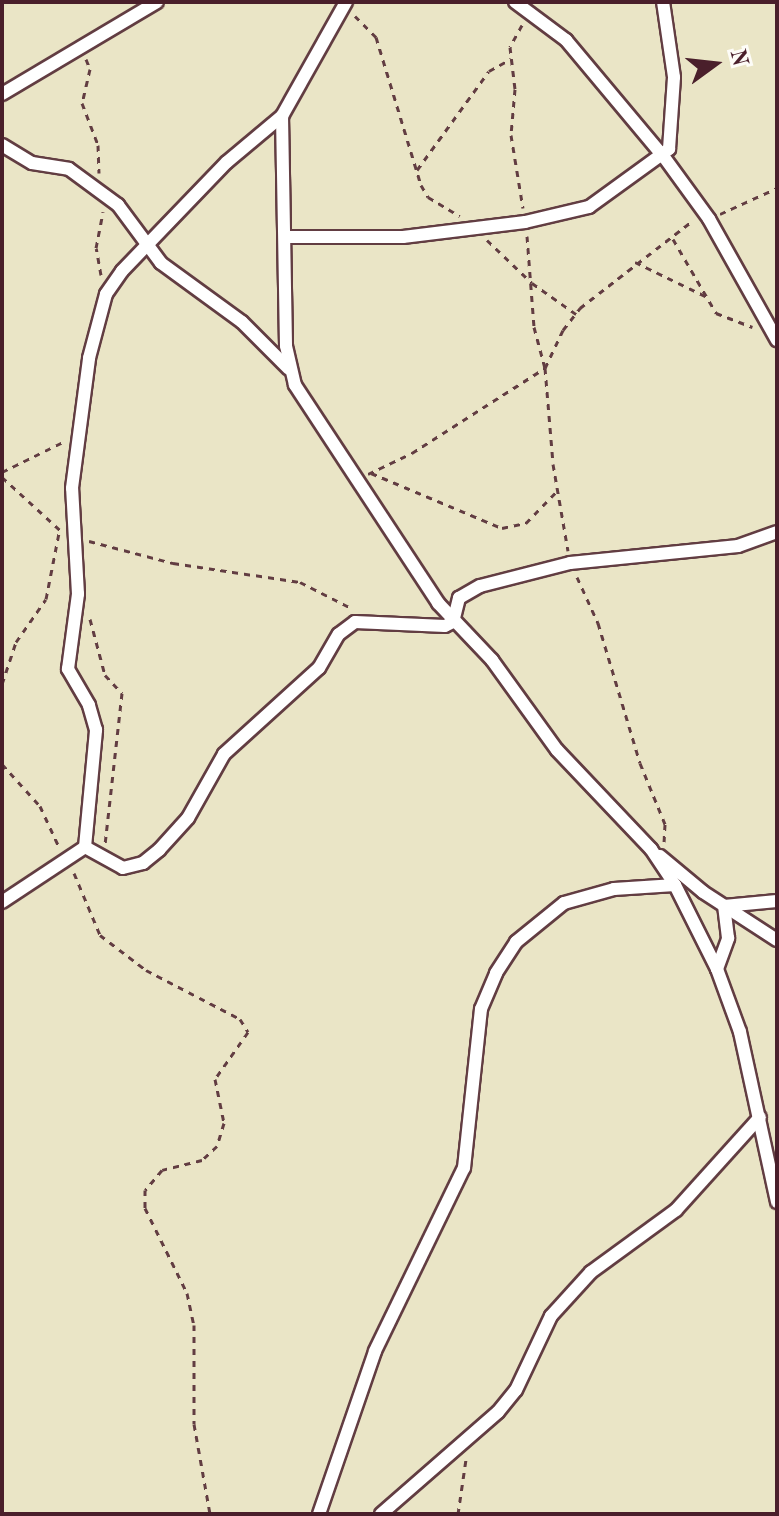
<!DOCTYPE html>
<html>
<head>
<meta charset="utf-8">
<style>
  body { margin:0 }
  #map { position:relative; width:779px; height:1516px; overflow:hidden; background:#eae5c6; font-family:"Old Standard TT",serif }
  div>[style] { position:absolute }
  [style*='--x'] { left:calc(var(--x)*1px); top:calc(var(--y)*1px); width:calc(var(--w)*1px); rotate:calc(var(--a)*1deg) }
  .path>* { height:3px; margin-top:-1.5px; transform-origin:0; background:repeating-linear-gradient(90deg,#623d42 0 6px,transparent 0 12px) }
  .roads { filter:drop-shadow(2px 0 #623d42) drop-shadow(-2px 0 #623d42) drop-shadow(0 2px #623d42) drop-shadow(0 -2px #623d42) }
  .minor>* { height:12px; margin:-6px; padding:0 6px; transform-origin:6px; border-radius:6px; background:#fff }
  span { translate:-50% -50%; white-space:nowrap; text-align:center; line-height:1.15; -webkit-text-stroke:6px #fdfcf7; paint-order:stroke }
  .frame { position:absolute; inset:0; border:4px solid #4a1f2b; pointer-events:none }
  .north { position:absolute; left:675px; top:24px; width:80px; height:80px; -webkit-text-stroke:6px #fdfcf7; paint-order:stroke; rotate:75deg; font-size:22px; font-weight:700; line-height:32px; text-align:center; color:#4a1f2b }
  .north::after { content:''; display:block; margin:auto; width:28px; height:36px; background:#4a1f2b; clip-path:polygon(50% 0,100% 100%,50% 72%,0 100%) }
</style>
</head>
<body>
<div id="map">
  <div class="path">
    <i style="--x:355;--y:16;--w:30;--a:45"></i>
    <i style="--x:376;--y:37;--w:155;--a:73.1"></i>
    <i style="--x:421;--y:185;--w:14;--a:60"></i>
    <i style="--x:428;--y:197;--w:37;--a:31"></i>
    <i style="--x:522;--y:25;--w:25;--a:119"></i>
    <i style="--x:510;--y:47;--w:42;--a:83.2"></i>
    <i style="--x:515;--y:89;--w:46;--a:95"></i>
    <i style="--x:511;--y:135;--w:74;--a:80.7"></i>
    <i style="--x:86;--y:59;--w:11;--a:68"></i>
    <i style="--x:90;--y:69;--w:35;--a:103"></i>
    <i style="--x:82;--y:103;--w:45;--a:69.1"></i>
    <i style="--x:98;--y:145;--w:28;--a:88"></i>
    <i style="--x:417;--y:170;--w:122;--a:-54"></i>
    <i style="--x:489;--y:71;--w:25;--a:-29"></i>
    <i style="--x:720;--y:214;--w:63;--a:-24.5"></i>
    <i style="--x:527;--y:236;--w:91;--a:85.6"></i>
    <i style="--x:534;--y:327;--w:42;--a:75"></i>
    <i style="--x:545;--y:368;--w:96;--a:85.2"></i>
    <i style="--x:553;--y:464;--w:88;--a:80.2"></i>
    <i style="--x:673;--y:239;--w:86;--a:59.8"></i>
    <i style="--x:716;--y:313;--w:39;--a:21"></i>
    <i style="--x:487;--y:240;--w:62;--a:43.7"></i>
    <i style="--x:532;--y:283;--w:54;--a:35.2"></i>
    <i style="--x:635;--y:262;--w:80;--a:25.9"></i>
    <i style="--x:101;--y:275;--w:27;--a:-100"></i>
    <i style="--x:96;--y:248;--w:37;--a:-79"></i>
    <i style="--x:2;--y:472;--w:68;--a:-26.2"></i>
    <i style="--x:371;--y:473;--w:142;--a:22.8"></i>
    <i style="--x:502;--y:528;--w:25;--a:-12"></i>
    <i style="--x:526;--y:523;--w:45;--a:-45.9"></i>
    <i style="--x:368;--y:474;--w:49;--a:-25.5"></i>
    <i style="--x:412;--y:453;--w:158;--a:-32.6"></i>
    <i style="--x:545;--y:368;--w:42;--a:-64.7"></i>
    <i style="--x:563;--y:330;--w:28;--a:-52"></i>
    <i style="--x:580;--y:308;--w:142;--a:-37.8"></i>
    <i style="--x:2;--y:477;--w:79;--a:42.4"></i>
    <i style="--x:89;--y:541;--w:87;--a:14.7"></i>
    <i style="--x:173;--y:563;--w:128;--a:8.5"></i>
    <i style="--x:300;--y:582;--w:59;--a:27"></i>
    <i style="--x:577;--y:577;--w:51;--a:65.5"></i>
    <i style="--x:598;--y:623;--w:146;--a:73.3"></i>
    <i style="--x:640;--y:763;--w:66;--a:67.7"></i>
    <i style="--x:665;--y:824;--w:18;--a:93"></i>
    <i style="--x:90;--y:619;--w:58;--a:75"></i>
    <i style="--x:105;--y:675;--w:25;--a:47"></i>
    <i style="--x:122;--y:693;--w:152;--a:96.4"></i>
    <i style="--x:2;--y:684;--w:44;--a:-71.6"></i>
    <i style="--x:16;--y:642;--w:52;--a:-55.1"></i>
    <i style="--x:46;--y:599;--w:67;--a:-78.9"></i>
    <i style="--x:2;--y:764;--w:57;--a:47.9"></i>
    <i style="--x:40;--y:806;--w:47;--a:65.1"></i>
    <i style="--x:74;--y:873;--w:67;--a:67.2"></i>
    <i style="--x:100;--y:935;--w:58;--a:37.3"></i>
    <i style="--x:146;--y:970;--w:106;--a:27.5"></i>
    <i style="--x:240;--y:1019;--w:15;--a:58"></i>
    <i style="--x:248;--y:1032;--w:57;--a:125.1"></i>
    <i style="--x:215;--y:1079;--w:45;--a:78.4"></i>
    <i style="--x:224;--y:1123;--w:24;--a:107"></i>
    <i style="--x:217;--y:1146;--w:21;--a:137"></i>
    <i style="--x:202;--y:1160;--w:41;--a:166"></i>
    <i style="--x:162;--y:1170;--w:26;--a:130"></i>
    <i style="--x:145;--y:1190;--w:18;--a:90"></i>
    <i style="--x:145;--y:1208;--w:95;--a:63.7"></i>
    <i style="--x:187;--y:1293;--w:33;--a:78"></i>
    <i style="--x:194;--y:1325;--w:99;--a:90"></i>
    <i style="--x:194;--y:1424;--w:91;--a:79.9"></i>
    <i style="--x:458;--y:1514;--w:56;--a:-81.7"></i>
  </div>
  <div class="roads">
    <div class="minor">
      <i style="--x:346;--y:2;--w:131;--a:119.3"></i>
      <i style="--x:282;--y:116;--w:230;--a:89"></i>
      <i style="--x:286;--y:346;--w:40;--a:77"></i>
      <i style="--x:295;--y:385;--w:261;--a:56.7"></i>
      <i style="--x:438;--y:603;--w:79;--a:46.5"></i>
      <i style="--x:492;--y:660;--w:111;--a:54.2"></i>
      <i style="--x:557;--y:750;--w:137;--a:46.5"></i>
      <i style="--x:651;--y:849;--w:43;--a:56.3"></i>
      <i style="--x:675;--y:885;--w:94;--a:63.4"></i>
      <i style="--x:717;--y:969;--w:67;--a:69.9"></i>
      <i style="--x:740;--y:1032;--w:174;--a:77.7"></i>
      <i style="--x:515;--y:2;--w:64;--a:36.7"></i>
      <i style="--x:566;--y:40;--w:153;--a:50.1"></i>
      <i style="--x:664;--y:157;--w:77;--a:54"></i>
      <i style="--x:709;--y:219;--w:139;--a:60.7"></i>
      <i style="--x:2;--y:94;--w:180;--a:-30.7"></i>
      <i style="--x:2;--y:145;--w:35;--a:31"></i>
      <i style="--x:32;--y:163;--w:37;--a:9"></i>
      <i style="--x:69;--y:169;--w:61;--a:36.3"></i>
      <i style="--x:118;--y:205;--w:72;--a:53.4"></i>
      <i style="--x:161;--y:263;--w:100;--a:36.1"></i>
      <i style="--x:242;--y:322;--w:66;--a:45"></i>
      <i style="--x:287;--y:237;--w:116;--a:0"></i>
      <i style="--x:403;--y:237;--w:123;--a:-7"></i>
      <i style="--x:525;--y:222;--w:66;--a:-13.2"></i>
      <i style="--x:589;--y:207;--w:99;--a:-35.9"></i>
      <i style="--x:669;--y:149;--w:72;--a:-86"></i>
      <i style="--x:674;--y:77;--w:76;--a:-98.3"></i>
      <i style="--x:85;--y:847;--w:43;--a:28.9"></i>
      <i style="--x:123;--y:868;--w:21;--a:-14"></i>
      <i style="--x:143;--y:863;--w:21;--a:-39"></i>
      <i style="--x:159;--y:850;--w:43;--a:-47.8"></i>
      <i style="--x:188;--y:818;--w:73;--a:-60.6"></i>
      <i style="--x:224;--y:754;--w:128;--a:-42.2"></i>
      <i style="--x:319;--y:668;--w:39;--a:-60"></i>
      <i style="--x:339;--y:634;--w:20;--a:-37"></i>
      <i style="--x:355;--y:622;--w:90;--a:2.5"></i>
      <i style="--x:445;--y:626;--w:9;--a:-27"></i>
      <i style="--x:453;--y:622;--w:25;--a:-76"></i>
      <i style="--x:459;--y:598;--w:24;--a:-30"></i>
      <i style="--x:480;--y:586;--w:93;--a:-14.3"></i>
      <i style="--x:570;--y:563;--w:169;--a:-5.8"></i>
      <i style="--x:738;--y:546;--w:41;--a:-19.7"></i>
      <i style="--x:660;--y:856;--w:56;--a:39.9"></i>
      <i style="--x:703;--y:892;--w:88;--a:33"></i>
      <i style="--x:2;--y:902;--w:100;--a:-33.5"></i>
      <i style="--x:85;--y:847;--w:118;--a:-84.6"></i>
      <i style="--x:96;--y:730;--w:26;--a:-106"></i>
      <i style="--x:89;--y:705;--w:42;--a:-120.3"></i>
      <i style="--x:68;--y:669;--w:76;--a:-82.4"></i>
      <i style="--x:78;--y:594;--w:106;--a:-93.2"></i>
      <i style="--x:72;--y:488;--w:131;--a:-82.5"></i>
      <i style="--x:89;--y:358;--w:66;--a:-75.1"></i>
      <i style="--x:106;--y:294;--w:28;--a:-55"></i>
      <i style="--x:122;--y:271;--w:151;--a:-46.1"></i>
      <i style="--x:227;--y:162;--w:72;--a:-39.9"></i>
      <i style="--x:717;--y:969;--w:33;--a:-70"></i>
      <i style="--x:728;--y:938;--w:32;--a:-97"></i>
      <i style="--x:724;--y:906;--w:53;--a:-5.4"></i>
      <i style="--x:319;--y:1514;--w:172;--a:-71"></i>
      <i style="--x:375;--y:1351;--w:203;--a:-64.1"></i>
      <i style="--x:464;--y:1168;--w:160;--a:-83.9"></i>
      <i style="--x:481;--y:1009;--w:39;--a:-67"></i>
      <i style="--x:496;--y:973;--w:37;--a:-57"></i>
      <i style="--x:516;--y:942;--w:62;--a:-39.1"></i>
      <i style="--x:564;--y:903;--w:52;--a:-15.6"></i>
      <i style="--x:614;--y:889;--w:61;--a:-3.8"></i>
      <i style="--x:381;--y:1514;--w:155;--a:-41.1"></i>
      <i style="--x:498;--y:1412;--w:28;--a:-51"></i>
      <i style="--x:516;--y:1390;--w:82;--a:-64.7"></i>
      <i style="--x:551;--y:1316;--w:59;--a:-47.7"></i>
      <i style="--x:591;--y:1272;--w:105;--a:-36.1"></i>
      <i style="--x:676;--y:1210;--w:125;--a:-47.9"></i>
    </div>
  </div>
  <div class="frame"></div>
  <div class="north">N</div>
</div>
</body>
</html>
